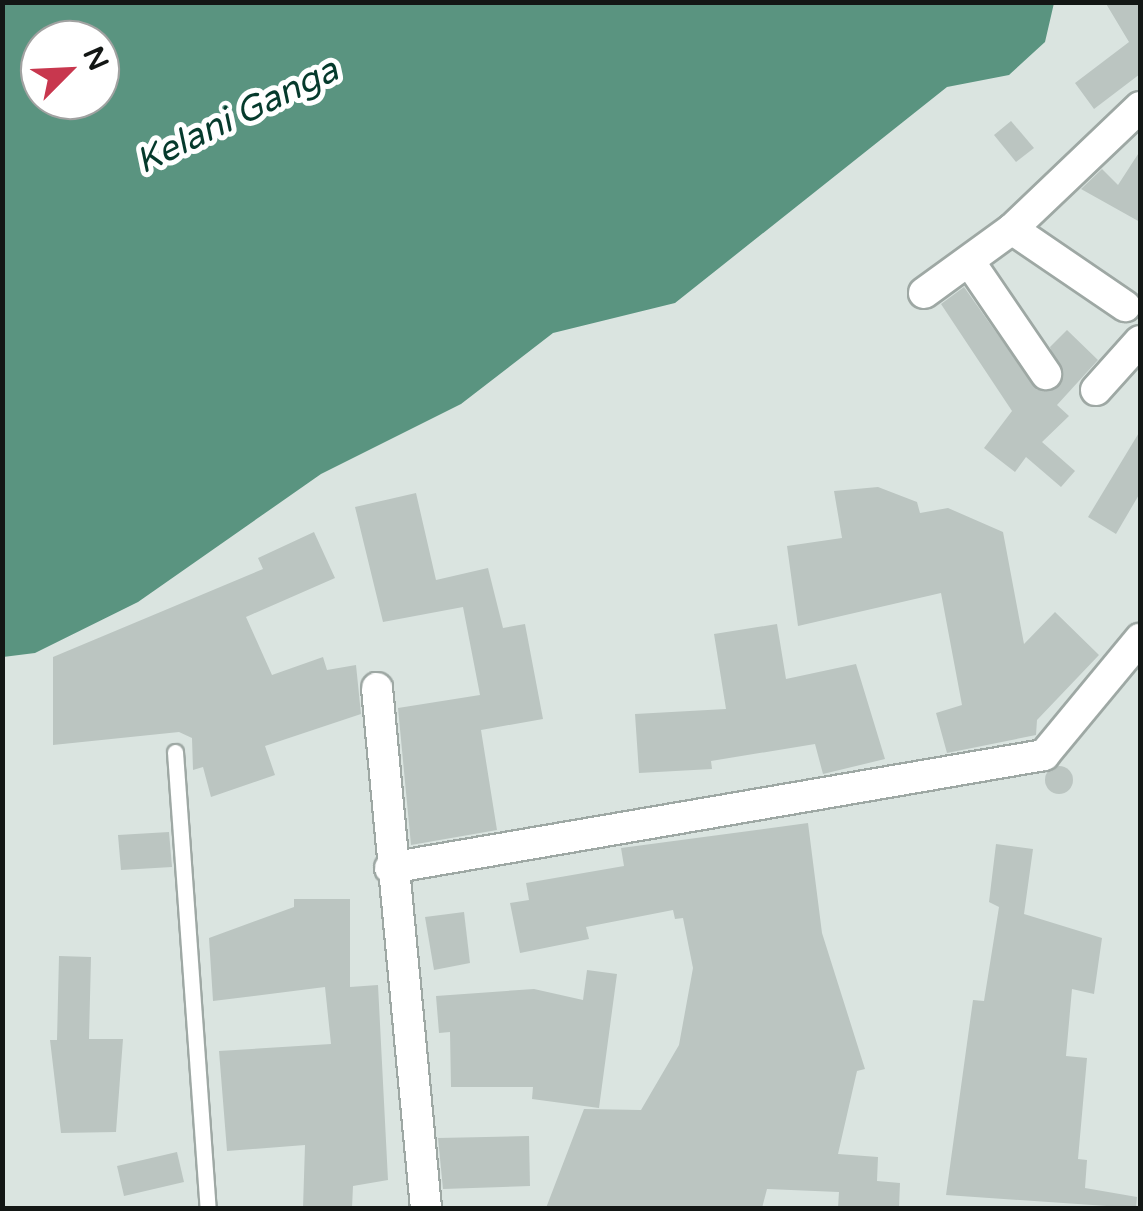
<!DOCTYPE html>
<html>
<head>
<meta charset="utf-8">
<style>
  body { margin:0 }
  #map { position:relative; width:1143px; height:1211px; overflow:hidden; background:#dae4e0; font-family:"Varela Round",sans-serif }
  div>[style] { position:absolute }
  [style*='--x'] { left:calc(var(--x)*1px); top:calc(var(--y)*1px); width:calc(var(--w)*1px); rotate:calc(var(--a)*1deg) }
  .water>* { inset:0; background:#5a9480 }
  .building>* { inset:0; background:#bbc5c1 }
  .round { border-radius:50% }
  .roads { filter:drop-shadow(2px 0 #9ea8a4) drop-shadow(-2px 0 #9ea8a4) drop-shadow(0 2px #9ea8a4) drop-shadow(0 -2px #9ea8a4) }
  .service>* { height:15px; margin:-7.5px; padding:0 7.5px; transform-origin:7.5px; border-radius:7.5px; background:#fff }
  .minor>* { height:30px; margin:-15px; padding:0 15px; transform-origin:15px; border-radius:15px; background:#fff }
  span { translate:-50% -50%; white-space:nowrap; text-align:center; line-height:1.15; -webkit-text-stroke:10px #fff; paint-order:stroke }
  .water-label { font-size:35px; color:#053a2c; font-style:italic }
  .frame { position:absolute; inset:0; border:5px solid #131715; pointer-events:none }
  .north { position:absolute; left:20px; top:20px; width:100px; height:100px; box-sizing:border-box; background:#fff; border:2px solid #a1a2a1; border-radius:50%; rotate:66deg; font-size:28px; font-weight:700; line-height:40px; text-align:center; color:#131715 }
  .north::after { content:''; display:block; margin:auto; width:35px; height:45px; background:#c8374e; clip-path:polygon(50% 0,100% 100%,50% 72%,0 100%) }
</style>
</head>
<body>
<div id="map">
  <div class="water">
    <i style="clip-path:polygon(evenodd,2px 3px,3px 2px,1054px 3px,1045px 42px,1009px 75px,947px 87px,675px 303px,553px 333px,461px 404px,321px 474px,138px 602px,35px 653px,3px 657px,2px 3px,40px 40px,100px 40px,100px 100px,40px 100px,40px 40px)"></i>
  </div>
  <div class="building">
    <i style="clip-path:polygon(1105px 2px,1140px 2px,1140px 74px,1094px 109px,1075px 83px,1129px 42px)"></i>
    <i style="clip-path:polygon(1011px 121px,1034px 148px,1016px 162px,994px 135px)"></i>
    <i style="clip-path:polygon(1140px 151px,1140px 222px,1081px 189px,1102px 169px,1118px 185px)"></i>
    <i style="clip-path:polygon(964px 287px,1037px 390px,1062px 383px,1050px 347px,1067px 330px,1098px 360px,1057px 405px,1069px 416px,1042px 442px,1075px 471px,1061px 487px,1026px 457px,1015px 472px,984px 448px,1012px 411px,941px 304px)"></i>
    <i style="clip-path:polygon(1140px 431px,1140px 493px,1116px 534px,1088px 517px)"></i>
    <i style="clip-path:polygon(878px 487px,917px 502px,920px 513px,948px 508px,1003px 532px,1024px 644px,1055px 612px,1099px 655px,1037px 720px,1036px 735px,947px 753px,936px 713px,962px 705px,941px 593px,798px 626px,787px 546px,842px 538px,834px 491px)"></i>
    <i style="clip-path:polygon(416px 493px,436px 580px,488px 568px,503px 628px,525px 624px,543px 719px,481px 730px,497px 830px,411px 845px,398px 708px,480px 695px,463px 607px,383px 622px,355px 507px)"></i>
    <i style="clip-path:polygon(314px 532px,335px 578px,246px 617px,272px 675px,323px 657px,327px 670px,356px 665px,361px 714px,265px 746px,275px 775px,211px 797px,203px 767px,193px 770px,192px 738px,179px 732px,53px 745px,53px 657px,263px 569px,258px 558px)"></i>
    <i style="clip-path:polygon(777px 624px,786px 679px,856px 664px,885px 759px,823px 774px,815px 744px,711px 761px,712px 769px,639px 773px,635px 714px,726px 709px,714px 634px)"></i>
    <i class="round" style="left:1045px;top:766px;width:28px;height:28px"></i>
    <i style="clip-path:polygon(808px 823px,822px 933px,865px 1069px,857px 1071px,838px 1154px,878px 1157px,877px 1181px,900px 1183px,899px 1208px,838px 1208px,839px 1192px,767px 1189px,762px 1208px,546px 1208px,584px 1109px,641px 1110px,679px 1045px,693px 968px,683px 918px,675px 919px,673px 910px,586px 927px,589px 939px,520px 953px,510px 903px,529px 900px,526px 883px,624px 866px,621px 848px)"></i>
    <i style="clip-path:polygon(169px 832px,172px 867px,121px 870px,118px 835px)"></i>
    <i style="clip-path:polygon(996px 844px,1033px 849px,1024px 914px,1102px 938px,1094px 994px,1072px 989px,1066px 1056px,1087px 1058px,1078px 1159px,1087px 1160px,1085px 1188px,1137px 1197px,1136px 1208px,946px 1195px,973px 1000px,984px 1001px,999px 907px,989px 902px)"></i>
    <i style="clip-path:polygon(294px 899px,350px 899px,350px 987px,378px 985px,388px 1180px,353px 1186px,352px 1208px,303px 1208px,305px 1145px,227px 1151px,219px 1051px,331px 1044px,325px 987px,213px 1001px,209px 938px,294px 907px)"></i>
    <i style="clip-path:polygon(464px 912px,470px 963px,434px 970px,425px 917px)"></i>
    <i style="clip-path:polygon(59px 956px,91px 957px,89px 1039px,123px 1039px,116px 1132px,61px 1133px,50px 1040px,57px 1040px)"></i>
    <i style="clip-path:polygon(587px 970px,617px 974px,599px 1108px,532px 1099px,533px 1087px,451px 1087px,450px 1032px,439px 1033px,436px 996px,534px 989px,583px 1000px)"></i>
    <i style="clip-path:polygon(529px 1136px,530px 1186px,443px 1189px,438px 1138px)"></i>
    <i style="clip-path:polygon(177px 1152px,184px 1182px,124px 1196px,117px 1166px)"></i>
  </div>
  <div class="roads">
    <div class="service">
      <i style="--x:175;--y:752;--w:457;--a:85.9"></i>
    </div>
    <div class="minor">
      <i style="--x:1012;--y:229;--w:137;--a:34.3"></i>
      <i style="--x:969;--y:261;--w:137;--a:55.7"></i>
      <i style="--x:924;--y:293;--w:109;--a:-36"></i>
      <i style="--x:1012;--y:229;--w:177;--a:-43.6"></i>
      <i style="--x:1096;--y:390;--w:66;--a:-48.1"></i>
      <i style="--x:377;--y:688;--w:522;--a:84.62"></i>
      <i style="--x:390;--y:868;--w:664;--a:-9.8"></i>
      <i style="--x:1044;--y:755;--w:151;--a:-50.4"></i>
    </div>
  </div>
  <div class="water-label">
    <span style="left:237px;top:116px;rotate:-26deg">Kelani Ganga</span>
  </div>
  <div class="frame"></div>
  <div class="north">N</div>
</div>
</body>
</html>
